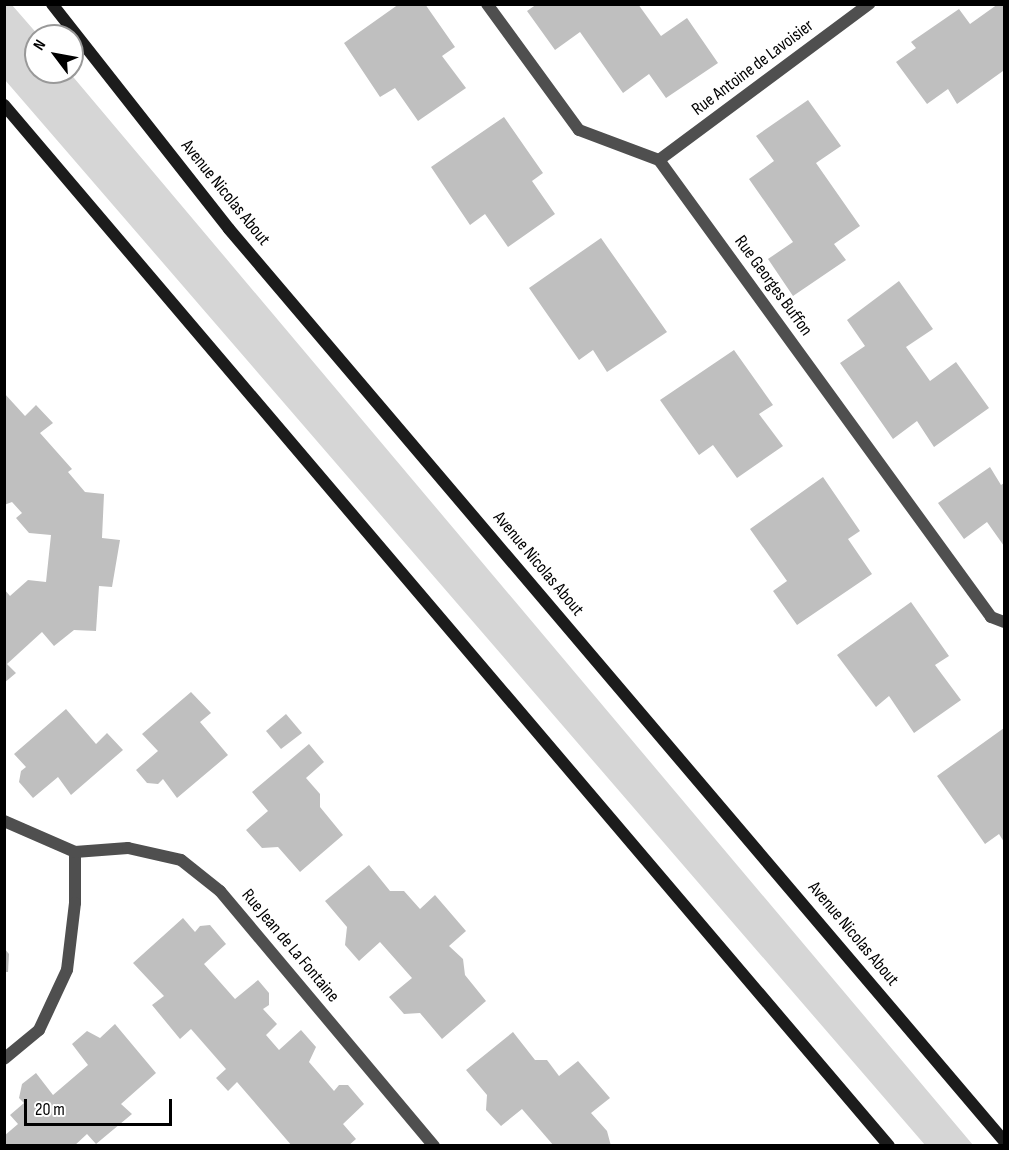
<!DOCTYPE html>
<html>
<head>
<meta charset="utf-8">
<style>
  body { margin:0 }
  #map { position:relative; width:1009px; height:1150px; overflow:hidden; background:#fff; font-family:"Sofia Sans Condensed",sans-serif }
  div>[style] { position:absolute }
  [style*='--x'] { left:calc(var(--x)*1px); top:calc(var(--y)*1px); width:calc(var(--w)*1px); rotate:calc(var(--a)*1deg) }
  .green>* { inset:0; background:#d6d6d6 }
  .building>* { inset:0; background:#bfbfbf }
  .minor>* { height:12px; margin:-6px; padding:0 6px; transform-origin:6px; border-radius:6px; background:#4f4f4f }
  .secondary>* { height:12px; margin:-6px; padding:0 6px; transform-origin:6px; border-radius:6px; background:#1c1c1c }
  span { translate:-50% -50%; white-space:nowrap; text-align:center; line-height:1.15; -webkit-text-stroke:4.5px #fff; paint-order:stroke }
  .street-label { font-size:18px; color:#000 }
  .frame { position:absolute; inset:0; border:6px solid #000; pointer-events:none }
  .north { position:absolute; left:24px; top:24px; width:60px; height:60px; box-sizing:border-box; background:#fff; border:2px solid #999; border-radius:50%; rotate:302deg; font-size:16px; font-weight:700; line-height:24px; text-align:center; color:#000 }
  .north::after { content:''; display:block; margin:auto; width:21px; height:27px; background:#000; clip-path:polygon(50% 0,100% 100%,50% 72%,0 100%) }
  .scale { position:absolute; left:24px; top:1099px; width:148px; height:27px; box-sizing:border-box; border:3px solid #000; border-top:0; padding-left:8px; font-size:18px; line-height:21px; white-space:nowrap; color:#000; -webkit-text-stroke:4px #fff; paint-order:stroke }
</style>
</head>
<body>
<div id="map">
  <div class="green">
    <i style="clip-path:polygon(4px 5px,12px 5px,39px 36px,36px 72px,69px 72px,973px 1145px,925px 1145px,5px 80px)"></i>
  </div>
  <div class="building">
    <i style="clip-path:polygon(399px 4px,425px 4px,455px 47px,442px 56px,466px 88px,418px 121px,395px 88px,380px 97px,344px 43px)"></i>
    <i style="clip-path:polygon(537px 4px,638px 4px,661px 36px,687px 18px,718px 63px,666px 98px,649px 74px,623px 93px,580px 32px,555px 50px,527px 11px)"></i>
    <i style="clip-path:polygon(998px 4px,1004px 4px,1004px 73px,1003px 71px,957px 104px,948px 89px,927px 104px,896px 62px,916px 48px,911px 42px,959px 9px,970px 24px)"></i>
    <i style="clip-path:polygon(808px 100px,841px 146px,816px 163px,860px 226px,834px 244px,846px 260px,793px 296px,768px 259px,793px 242px,749px 179px,774px 161px,756px 136px)"></i>
    <i style="clip-path:polygon(504px 117px,543px 173px,532px 181px,555px 214px,508px 247px,485px 214px,470px 225px,431px 167px)"></i>
    <i style="clip-path:polygon(601px 238px,667px 332px,607px 372px,593px 350px,579px 360px,529px 288px)"></i>
    <i style="clip-path:polygon(899px 281px,933px 329px,906px 347px,930px 381px,956px 362px,989px 408px,934px 447px,917px 421px,893px 439px,840px 363px,865px 346px,847px 320px)"></i>
    <i style="clip-path:polygon(734px 350px,773px 405px,759px 414px,783px 446px,737px 478px,713px 445px,699px 455px,660px 400px)"></i>
    <i style="clip-path:polygon(4px 393px,25px 416px,36px 405px,53px 423px,40px 433px,72px 469px,68px 472px,85px 492px,104px 494px,102px 538px,120px 540px,112px 587px,99px 586px,96px 631px,74px 630px,54px 646px,42px 632px,7px 664px,16px 673px,4px 683px,4px 589px,10px 596px,28px 580px,46px 582px,51px 535px,29px 533px,16px 518px,22px 513px,12px 502px,4px 505px)"></i>
    <i style="clip-path:polygon(990px 467px,1001px 485px,1004px 483px,1004px 546px,987px 522px,964px 539px,938px 503px)"></i>
    <i style="clip-path:polygon(823px 477px,860px 531px,848px 539px,872px 574px,797px 625px,773px 591px,787px 581px,750px 529px)"></i>
    <i style="clip-path:polygon(911px 602px,949px 656px,935px 665px,961px 700px,914px 733px,889px 696px,876px 707px,837px 655px)"></i>
    <i style="clip-path:polygon(191px 692px,211px 713px,200px 722px,228px 755px,177px 798px,163px 779px,158px 784px,147px 783px,136px 770px,158px 751px,142px 734px)"></i>
    <i style="clip-path:polygon(66px 709px,96px 744px,107px 733px,123px 750px,71px 795px,58px 777px,33px 798px,19px 782px,21px 771px,26px 767px,14px 754px)"></i>
    <i style="clip-path:polygon(286px 714px,302px 733px,281px 749px,266px 731px)"></i>
    <i style="clip-path:polygon(1004px 728px,1004px 842px,999px 834px,985px 844px,937px 776px)"></i>
    <i style="clip-path:polygon(309px 744px,324px 762px,306px 778px,320px 794px,320px 807px,343px 835px,300px 872px,278px 847px,262px 848px,246px 830px,268px 811px,252px 792px)"></i>
    <i style="clip-path:polygon(369px 865px,390px 891px,404px 891px,420px 909px,435px 895px,466px 931px,449px 946px,463px 959px,465px 975px,486px 1001px,442px 1039px,420px 1013px,404px 1014px,389px 997px,412px 978px,380px 942px,359px 961px,345px 945px,347px 927px,325px 901px)"></i>
    <i style="clip-path:polygon(183px 918px,195px 932px,200px 926px,210px 925px,226px 944px,204px 964px,235px 999px,258px 980px,269px 993px,269px 1005px,263px 1009px,277px 1024px,266px 1035px,279px 1050px,301px 1030px,316px 1047px,309px 1062px,322px 1077px,334px 1091px,339px 1085px,348px 1085px,364px 1104px,343px 1124px,356px 1139px,348px 1146px,292px 1146px,237px 1082px,228px 1091px,216px 1078px,226px 1069px,191px 1029px,180px 1039px,152px 1005px,164px 996px,133px 963px)"></i>
    <i style="clip-path:polygon(4px 948px,9px 954px,8px 972px,4px 972px)"></i>
    <i style="clip-path:polygon(115px 1024px,156px 1073px,121px 1104px,132px 1114px,96px 1144px,87px 1134px,74px 1146px,4px 1146px,4px 1136px,18px 1124px,10px 1115px,24px 1103px,19px 1098px,22px 1084px,36px 1073px,53px 1095px,88px 1065px,72px 1044px,87px 1031px,100px 1038px)"></i>
    <i style="clip-path:polygon(513px 1032px,535px 1060px,547px 1060px,559px 1076px,578px 1061px,610px 1098px,591px 1113px,607px 1131px,611px 1146px,554px 1146px,522px 1109px,501px 1126px,486px 1110px,487px 1095px,466px 1070px)"></i>
  </div>
  <div class="minor">
    <i style="--x:487;--y:4;--w:156;--a:53.9"></i>
    <i style="--x:579;--y:130;--w:85;--a:20.6"></i>
    <i style="--x:659;--y:160;--w:565;--a:54"></i>
    <i style="--x:991;--y:617;--w:14;--a:21"></i>
    <i style="--x:659;--y:160;--w:262;--a:-36.6"></i>
    <i style="--x:4;--y:821;--w:77;--a:23.6"></i>
    <i style="--x:75;--y:852;--w:51;--a:90"></i>
    <i style="--x:75;--y:903;--w:67;--a:96.8"></i>
    <i style="--x:67;--y:970;--w:66;--a:115"></i>
    <i style="--x:39;--y:1030;--w:45;--a:140.4"></i>
    <i style="--x:75;--y:852;--w:53;--a:-4.3"></i>
    <i style="--x:128;--y:848;--w:54;--a:12.8"></i>
    <i style="--x:181;--y:860;--w:50;--a:38.5"></i>
    <i style="--x:220;--y:891;--w:333;--a:50"></i>
  </div>
  <div class="secondary">
    <i style="--x:52;--y:4;--w:286;--a:51.8"></i>
    <i style="--x:229;--y:229;--w:1197;--a:49.64"></i>
    <i style="--x:4;--y:105;--w:1366;--a:49.63"></i>
  </div>
  <div class="street-label">
    <span style="left:753px;top:68px;rotate:-37deg">Rue Antoine de Lavoisier</span>
    <span style="left:225px;top:193px;rotate:51deg">Avenue Nicolas About</span>
    <span style="left:773px;top:286px;rotate:54deg">Rue Georges Buffon</span>
    <span style="left:538px;top:564px;rotate:50deg">Avenue Nicolas About</span>
    <span style="left:853px;top:934px;rotate:50deg">Avenue Nicolas About</span>
    <span style="left:290px;top:946px;rotate:50deg">Rue Jean de La Fontaine</span>
  </div>
  <div class="frame"></div>
  <div class="north">N</div>
  <div class="scale">20 m</div>
</div>
</body>
</html>
